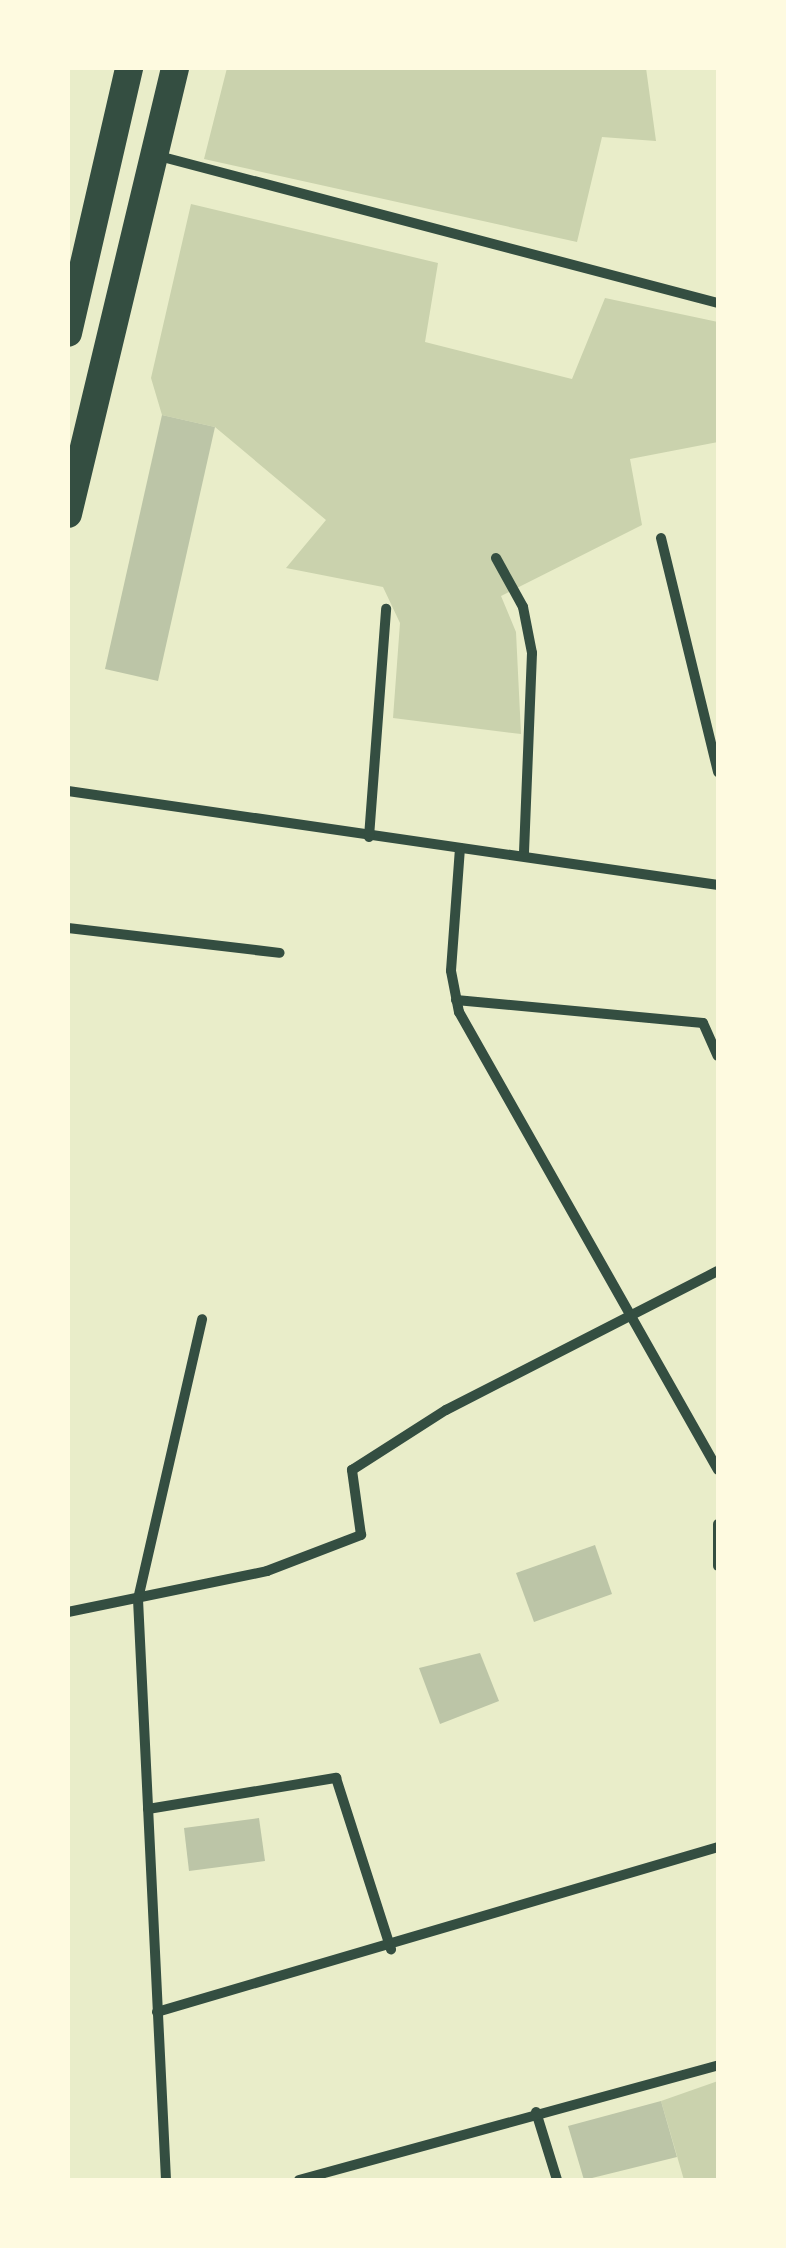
<!DOCTYPE html>
<html>
<head>
<meta charset="utf-8">
<style>
  body { margin:0 }
  #map { position:relative; width:786px; height:2248px; overflow:hidden; background:#e9edc9; font-family:"Source Sans 3",sans-serif }
  div>[style] { position:absolute }
  [style*='--x'] { left:calc(var(--x)*1px); top:calc(var(--y)*1px); width:calc(var(--w)*1px); rotate:calc(var(--a)*1deg) }
  .green>* { inset:0; background:#cad2ad }
  .building>* { inset:0; background:#bcc5a7 }
  .minor>* { height:10px; margin:-5px; padding:0 5px; transform-origin:5px; border-radius:5px; background:#344e41 }
  .trunk>* { height:28px; margin:-14px; padding:0 14px; transform-origin:14px; border-radius:14px; background:#344e41 }
  span { translate:-50% -50%; white-space:nowrap; text-align:center; line-height:1.15; -webkit-text-stroke:9px #fefae0; paint-order:stroke }
  .frame { position:absolute; inset:0; border:70px solid #fefae0; pointer-events:none }
</style>
</head>
<body>
<div id="map">
  <div class="green">
    <i style="clip-path:polygon(227px 68px,646px 68px,656px 141px,602px 137px,577px 242px,204px 159px)"></i>
    <i style="clip-path:polygon(191px 204px,438px 263px,425px 342px,572px 379px,605px 298px,718px 322px,718px 442px,630px 459px,642px 525px,501px 596px,516px 632px,521px 734px,393px 718px,400px 623px,383px 587px,286px 568px,326px 520px,215px 427px,162px 415px,151px 378px)"></i>
    <i style="clip-path:polygon(718px 2081px,718px 2180px,684px 2180px,661px 2101px)"></i>
  </div>
  <div class="building">
    <i style="clip-path:polygon(162px 415px,215px 427px,158px 681px,105px 669px)"></i>
    <i style="clip-path:polygon(595px 1545px,612px 1594px,534px 1622px,516px 1573px)"></i>
    <i style="clip-path:polygon(480px 1653px,499px 1701px,440px 1724px,419px 1668px)"></i>
    <i style="clip-path:polygon(259px 1818px,265px 1861px,189px 1871px,184px 1828px)"></i>
    <i style="clip-path:polygon(661px 2101px,677px 2157px,584px 2180px,568px 2126px)"></i>
  </div>
  <div class="minor">
    <i style="--x:155;--y:155;--w:582;--a:14.73"></i>
    <i style="--x:661;--y:538;--w:241;--a:76.3"></i>
    <i style="--x:496;--y:558;--w:56;--a:61.1"></i>
    <i style="--x:523;--y:607;--w:47;--a:78.9"></i>
    <i style="--x:532;--y:653;--w:203;--a:92.3"></i>
    <i style="--x:68;--y:791;--w:657;--a:8.23"></i>
    <i style="--x:369;--y:837;--w:229;--a:-85.7"></i>
    <i style="--x:460;--y:848;--w:123;--a:94.2"></i>
    <i style="--x:451;--y:971;--w:42;--a:79"></i>
    <i style="--x:459;--y:1012;--w:526;--a:60.51"></i>
    <i style="--x:68;--y:928;--w:213;--a:6.7"></i>
    <i style="--x:456;--y:1000;--w:248;--a:5.3"></i>
    <i style="--x:703;--y:1023;--w:36;--a:66"></i>
    <i style="--x:718;--y:1524;--w:42;--a:90"></i>
    <i style="--x:68;--y:1612;--w:203;--a:-11.6"></i>
    <i style="--x:267;--y:1571;--w:101;--a:-21"></i>
    <i style="--x:361;--y:1535;--w:66;--a:-97.9"></i>
    <i style="--x:352;--y:1470;--w:112;--a:-32.6"></i>
    <i style="--x:446;--y:1410;--w:305;--a:-27.1"></i>
    <i style="--x:148;--y:1809;--w:191;--a:-9.4"></i>
    <i style="--x:336;--y:1778;--w:180;--a:72.2"></i>
    <i style="--x:157;--y:2012;--w:585;--a:-16.39"></i>
    <i style="--x:536;--y:2112;--w:71;--a:72.8"></i>
    <i style="--x:166;--y:2180;--w:582;--a:-92.76"></i>
    <i style="--x:138;--y:1599;--w:287;--a:-77.1"></i>
    <i style="--x:299;--y:2180;--w:434;--a:-15.3"></i>
  </div>
  <div class="trunk">
    <i style="--x:68;--y:333;--w:272;--a:-77"></i>
    <i style="--x:68;--y:514;--w:459;--a:-76.5"></i>
  </div>
  <div class="frame"></div>
</div>
</body>
</html>
